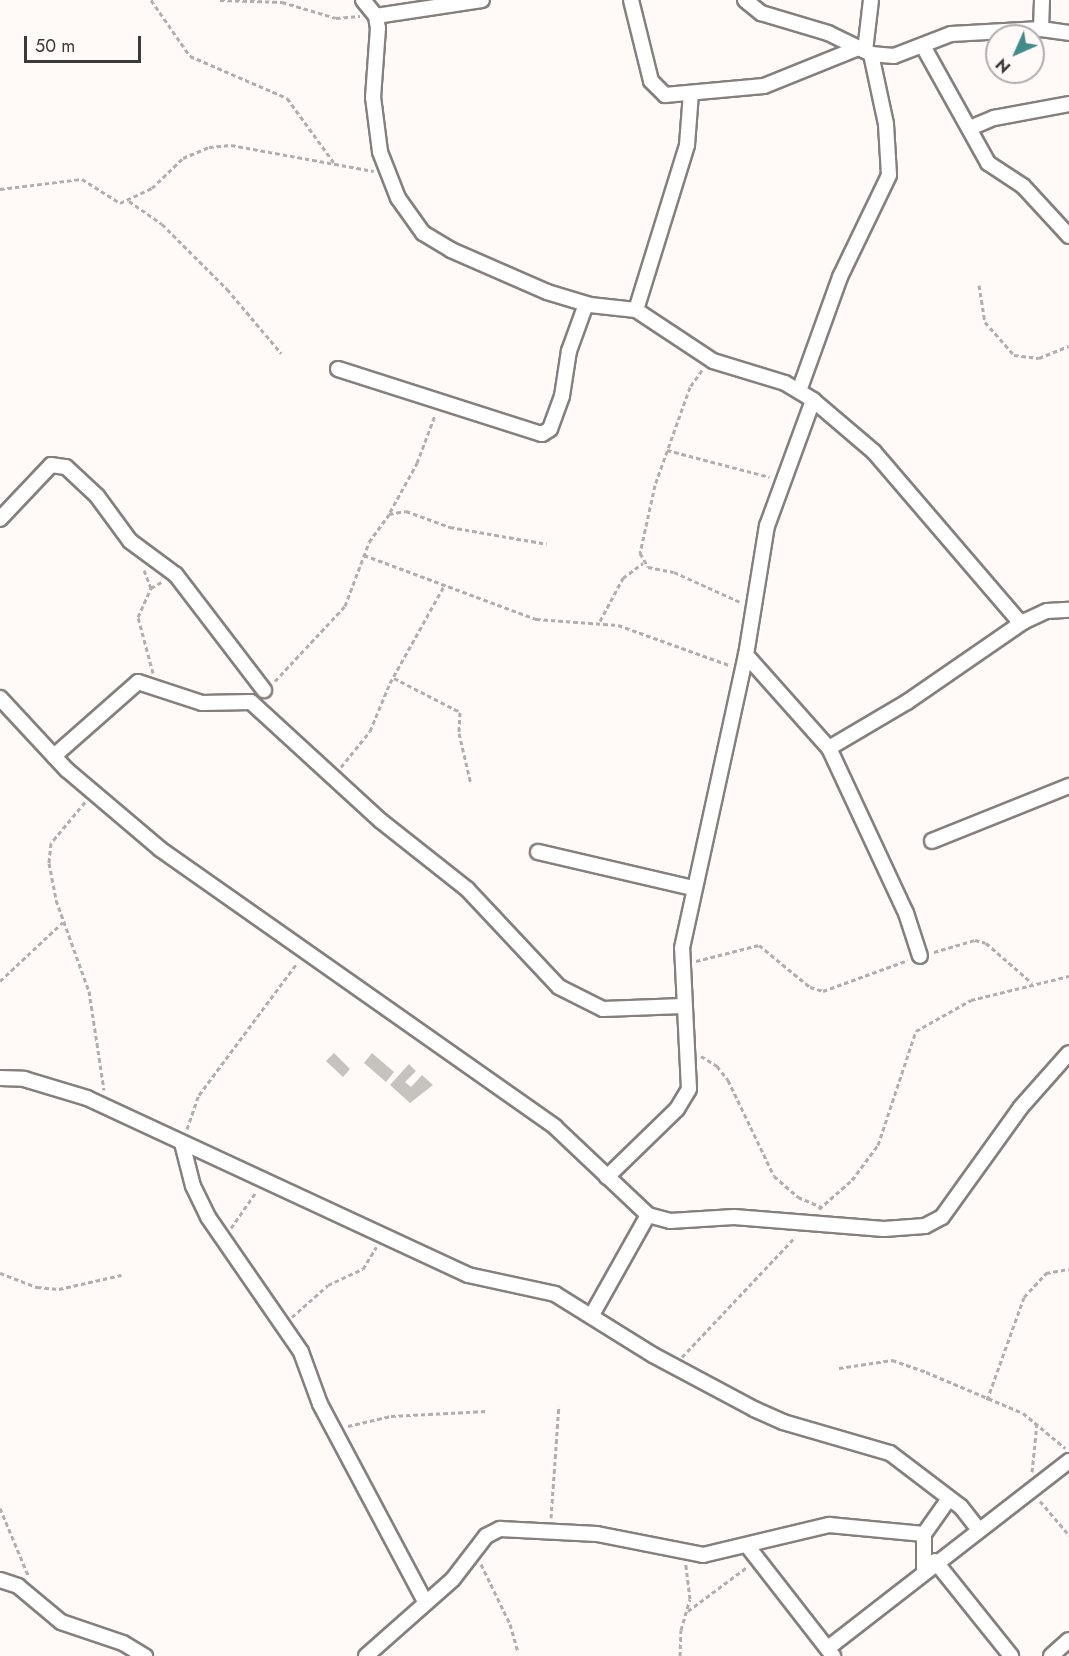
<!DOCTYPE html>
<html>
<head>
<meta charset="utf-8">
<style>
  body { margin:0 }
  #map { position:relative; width:1069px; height:1656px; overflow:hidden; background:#fffaf8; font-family:Jost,sans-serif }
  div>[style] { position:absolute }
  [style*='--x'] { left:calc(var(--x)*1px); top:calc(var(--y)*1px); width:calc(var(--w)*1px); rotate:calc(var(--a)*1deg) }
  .building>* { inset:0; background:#c6c3be }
  .path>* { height:3px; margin-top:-1.5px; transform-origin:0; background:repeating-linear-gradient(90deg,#b2aead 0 4.5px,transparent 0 7.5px) }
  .roads { filter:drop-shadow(2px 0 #85807e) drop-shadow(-2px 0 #85807e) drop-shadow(0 2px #85807e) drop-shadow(0 -2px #85807e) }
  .street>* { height:14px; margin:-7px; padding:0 7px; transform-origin:7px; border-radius:7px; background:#fff }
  span { translate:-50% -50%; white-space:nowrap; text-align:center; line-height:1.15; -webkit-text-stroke:4.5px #fffaf8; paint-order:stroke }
  .north { position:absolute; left:985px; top:24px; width:60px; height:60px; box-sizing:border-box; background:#fffaf8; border:2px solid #b1adac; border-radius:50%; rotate:225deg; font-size:16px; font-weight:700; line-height:24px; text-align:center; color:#3c3a39 }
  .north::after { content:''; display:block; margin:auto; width:21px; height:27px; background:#438b89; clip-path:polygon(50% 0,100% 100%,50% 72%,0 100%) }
  .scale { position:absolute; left:24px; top:36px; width:117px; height:27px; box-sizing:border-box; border:3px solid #3c3a39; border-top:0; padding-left:8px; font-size:18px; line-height:21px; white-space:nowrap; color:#3c3a39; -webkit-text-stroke:4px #fffaf8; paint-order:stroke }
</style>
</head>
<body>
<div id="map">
  <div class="building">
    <i style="clip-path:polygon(334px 1053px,350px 1069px,343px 1077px,326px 1061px)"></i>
    <i style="clip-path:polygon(372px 1053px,394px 1072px,386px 1082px,364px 1063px)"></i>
    <i style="clip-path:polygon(409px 1064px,416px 1071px,405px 1082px,411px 1087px,422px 1075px,433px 1085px,410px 1103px,390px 1085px)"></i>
  </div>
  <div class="path">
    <i style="--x:151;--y:0;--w:68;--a:55.1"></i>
    <i style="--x:190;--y:56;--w:106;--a:23.4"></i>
    <i style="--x:287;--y:98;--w:82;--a:54"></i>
    <i style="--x:220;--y:0;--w:62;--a:1.8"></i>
    <i style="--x:282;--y:2;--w:56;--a:16.5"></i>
    <i style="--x:336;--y:18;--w:24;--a:-5"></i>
    <i style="--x:0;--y:189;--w:83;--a:-7"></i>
    <i style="--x:82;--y:179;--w:45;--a:32.3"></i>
    <i style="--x:120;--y:203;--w:35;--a:-25"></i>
    <i style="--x:152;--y:188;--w:43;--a:-44.1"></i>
    <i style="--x:183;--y:158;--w:28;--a:-23"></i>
    <i style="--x:209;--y:147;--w:22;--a:-5"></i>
    <i style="--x:231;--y:145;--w:145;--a:10.3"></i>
    <i style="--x:129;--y:201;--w:40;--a:34.9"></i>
    <i style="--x:162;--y:224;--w:92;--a:45"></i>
    <i style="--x:227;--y:289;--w:84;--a:49.8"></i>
    <i style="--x:979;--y:285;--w:37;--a:81"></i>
    <i style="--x:985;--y:322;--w:44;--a:48.7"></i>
    <i style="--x:1014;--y:355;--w:25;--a:7"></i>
    <i style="--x:1039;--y:358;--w:32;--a:-22"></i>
    <i style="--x:702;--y:370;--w:21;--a:125"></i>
    <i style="--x:690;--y:387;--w:104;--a:109.7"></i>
    <i style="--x:655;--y:485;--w:70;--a:102.4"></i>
    <i style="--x:640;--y:553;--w:16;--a:60"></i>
    <i style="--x:648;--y:567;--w:26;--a:11"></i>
    <i style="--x:674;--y:572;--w:72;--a:24.4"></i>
    <i style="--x:667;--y:450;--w:106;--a:14.7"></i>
    <i style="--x:390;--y:512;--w:56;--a:-61.1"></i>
    <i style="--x:417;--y:463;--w:51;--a:-69.4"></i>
    <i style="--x:364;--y:555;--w:184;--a:20.4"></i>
    <i style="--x:536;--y:619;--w:82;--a:4.2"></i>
    <i style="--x:618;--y:625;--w:118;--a:19.8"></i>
    <i style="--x:144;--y:570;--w:19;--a:69"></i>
    <i style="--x:600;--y:621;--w:49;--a:-61.9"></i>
    <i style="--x:623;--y:578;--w:25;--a:-37"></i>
    <i style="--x:153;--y:673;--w:58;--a:-105"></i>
    <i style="--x:138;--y:617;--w:32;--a:-66"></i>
    <i style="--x:151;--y:588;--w:14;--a:-30"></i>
    <i style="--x:394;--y:678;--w:74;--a:27.3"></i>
    <i style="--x:460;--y:712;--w:21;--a:93"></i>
    <i style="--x:459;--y:733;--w:52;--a:76.8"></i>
    <i style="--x:275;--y:681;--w:103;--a:-47"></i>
    <i style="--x:345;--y:606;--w:68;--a:-69.4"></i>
    <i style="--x:369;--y:542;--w:34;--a:-54"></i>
    <i style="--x:389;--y:514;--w:17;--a:-10"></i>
    <i style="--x:406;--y:511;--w:47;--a:20"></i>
    <i style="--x:450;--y:527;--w:98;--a:9.9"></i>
    <i style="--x:341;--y:767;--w:46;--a:-51.1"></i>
    <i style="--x:370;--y:731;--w:52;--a:-67.4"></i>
    <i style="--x:390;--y:683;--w:113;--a:-60.9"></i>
    <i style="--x:85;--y:802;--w:53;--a:129.7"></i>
    <i style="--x:51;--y:843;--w:20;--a:96"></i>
    <i style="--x:49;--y:863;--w:38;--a:79"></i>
    <i style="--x:56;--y:900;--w:97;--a:70.1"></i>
    <i style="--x:89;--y:991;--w:100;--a:81.4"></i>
    <i style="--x:934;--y:952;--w:43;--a:-16.3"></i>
    <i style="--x:975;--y:940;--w:11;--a:15"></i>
    <i style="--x:986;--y:943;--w:61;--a:41"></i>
    <i style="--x:696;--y:961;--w:65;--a:-14.3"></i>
    <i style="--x:759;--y:945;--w:66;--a:39.5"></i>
    <i style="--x:810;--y:987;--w:14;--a:17"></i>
    <i style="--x:823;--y:991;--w:90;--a:-20"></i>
    <i style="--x:0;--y:981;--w:86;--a:-43.1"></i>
    <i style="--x:701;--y:1056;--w:19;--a:32"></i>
    <i style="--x:717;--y:1066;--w:18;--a:52"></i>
    <i style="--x:728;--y:1080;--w:106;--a:64.4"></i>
    <i style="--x:774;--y:1176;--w:32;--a:41"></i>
    <i style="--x:798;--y:1197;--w:26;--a:23"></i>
    <i style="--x:187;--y:1129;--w:36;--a:-71"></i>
    <i style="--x:199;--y:1095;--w:164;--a:-53.4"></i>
    <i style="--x:819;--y:1209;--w:44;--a:-41.3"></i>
    <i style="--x:852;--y:1180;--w:44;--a:-53.4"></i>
    <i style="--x:878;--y:1145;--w:120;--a:-71.6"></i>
    <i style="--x:916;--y:1031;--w:63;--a:-29.4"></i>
    <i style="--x:971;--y:1000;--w:101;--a:-13.8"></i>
    <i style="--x:231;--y:1228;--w:44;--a:-55.2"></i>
    <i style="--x:0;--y:1273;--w:40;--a:21"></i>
    <i style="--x:37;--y:1287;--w:22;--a:5"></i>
    <i style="--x:59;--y:1289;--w:64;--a:-12.7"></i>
    <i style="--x:292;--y:1317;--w:48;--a:-41.6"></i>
    <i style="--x:328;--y:1285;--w:38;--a:-25"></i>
    <i style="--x:363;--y:1269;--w:26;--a:-59"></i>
    <i style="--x:682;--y:1357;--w:165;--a:-46.7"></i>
    <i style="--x:839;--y:1368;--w:54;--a:-8.6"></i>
    <i style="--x:892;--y:1360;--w:36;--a:19"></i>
    <i style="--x:926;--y:1372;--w:105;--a:22.9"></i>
    <i style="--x:1023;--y:1413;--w:55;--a:39.8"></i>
    <i style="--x:987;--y:1400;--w:109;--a:-70.2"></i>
    <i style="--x:1024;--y:1297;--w:33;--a:-47"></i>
    <i style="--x:1046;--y:1273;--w:23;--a:-10"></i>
    <i style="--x:348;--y:1426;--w:44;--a:-13.1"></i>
    <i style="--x:391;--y:1416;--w:96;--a:-3"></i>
    <i style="--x:1032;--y:1472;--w:49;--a:-84.2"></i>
    <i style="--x:1040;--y:1501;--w:45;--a:49.5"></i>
    <i style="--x:0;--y:1508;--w:73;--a:67.3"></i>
    <i style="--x:551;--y:1518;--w:113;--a:-86"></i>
    <i style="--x:481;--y:1564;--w:67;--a:64.2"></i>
    <i style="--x:510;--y:1624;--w:29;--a:74"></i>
    <i style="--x:688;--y:1611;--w:74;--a:-36.7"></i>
    <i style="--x:680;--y:1656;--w:26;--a:-88"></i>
    <i style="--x:681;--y:1630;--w:32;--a:-74"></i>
    <i style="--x:690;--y:1599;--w:35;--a:-97"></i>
  </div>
  <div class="roads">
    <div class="street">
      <i style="--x:363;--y:0;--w:21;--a:51"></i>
      <i style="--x:376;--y:16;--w:12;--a:81"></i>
      <i style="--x:378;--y:28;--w:69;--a:94.1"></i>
      <i style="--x:373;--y:97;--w:55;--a:82.7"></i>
      <i style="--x:380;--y:152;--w:49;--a:68.6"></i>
      <i style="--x:398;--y:198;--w:43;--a:54.5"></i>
      <i style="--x:423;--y:233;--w:33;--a:31"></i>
      <i style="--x:451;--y:250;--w:105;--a:23.6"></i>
      <i style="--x:547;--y:292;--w:45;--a:16.8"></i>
      <i style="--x:590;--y:305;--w:46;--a:6.2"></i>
      <i style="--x:636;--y:310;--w:92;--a:33.5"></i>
      <i style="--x:713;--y:361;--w:75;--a:17"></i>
      <i style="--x:785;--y:383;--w:33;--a:31"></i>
      <i style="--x:813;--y:400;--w:80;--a:40.4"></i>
      <i style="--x:874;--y:452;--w:220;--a:49.4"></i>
      <i style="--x:1017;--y:619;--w:7;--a:27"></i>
      <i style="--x:1023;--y:622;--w:26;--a:-25"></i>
      <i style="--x:1047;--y:611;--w:22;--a:-3"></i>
      <i style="--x:631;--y:0;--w:83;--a:76.1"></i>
      <i style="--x:651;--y:81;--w:20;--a:45"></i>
      <i style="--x:665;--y:95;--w:99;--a:-5.2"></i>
      <i style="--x:764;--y:86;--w:101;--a:-22"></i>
      <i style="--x:745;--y:0;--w:21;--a:39"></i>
      <i style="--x:761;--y:13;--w:70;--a:16.6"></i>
      <i style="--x:828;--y:33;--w:48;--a:26"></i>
      <i style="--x:871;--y:54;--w:23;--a:5"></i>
      <i style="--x:894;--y:56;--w:61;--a:-21.1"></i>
      <i style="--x:951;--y:34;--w:90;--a:-3.2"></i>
      <i style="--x:1041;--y:29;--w:28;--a:8"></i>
      <i style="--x:376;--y:16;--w:107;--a:-8.6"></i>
      <i style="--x:1041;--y:29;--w:29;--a:-88"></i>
      <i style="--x:923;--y:46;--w:134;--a:60.9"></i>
      <i style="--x:988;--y:163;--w:42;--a:33.3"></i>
      <i style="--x:1023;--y:186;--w:68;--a:47.4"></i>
      <i style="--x:865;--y:51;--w:51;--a:-83.3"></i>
      <i style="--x:970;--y:128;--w:26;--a:-23"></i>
      <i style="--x:994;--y:118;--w:76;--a:-10.6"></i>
      <i style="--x:636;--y:310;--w:173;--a:-72.8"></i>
      <i style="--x:687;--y:145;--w:52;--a:-85.6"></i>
      <i style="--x:338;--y:369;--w:214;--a:17.7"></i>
      <i style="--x:542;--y:434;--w:9;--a:-32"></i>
      <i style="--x:550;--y:429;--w:35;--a:-70"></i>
      <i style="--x:562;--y:396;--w:46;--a:-81.2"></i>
      <i style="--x:569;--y:351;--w:50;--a:-70.1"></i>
      <i style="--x:799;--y:391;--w:121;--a:-70.2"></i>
      <i style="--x:840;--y:277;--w:113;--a:-64.3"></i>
      <i style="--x:889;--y:175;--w:51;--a:-93.4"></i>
      <i style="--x:886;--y:124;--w:72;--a:-102.1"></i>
      <i style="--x:0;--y:519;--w:74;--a:-46.6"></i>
      <i style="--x:51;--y:465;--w:15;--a:8"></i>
      <i style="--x:66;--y:467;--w:42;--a:43.1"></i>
      <i style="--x:97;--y:496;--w:56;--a:53.7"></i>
      <i style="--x:130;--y:541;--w:57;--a:36.5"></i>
      <i style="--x:176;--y:575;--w:145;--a:52.6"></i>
      <i style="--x:746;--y:655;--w:125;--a:48.3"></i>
      <i style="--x:829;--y:748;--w:182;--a:65"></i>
      <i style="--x:906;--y:913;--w:45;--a:72"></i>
      <i style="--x:0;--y:698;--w:98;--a:47.1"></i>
      <i style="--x:67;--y:770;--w:122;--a:40.3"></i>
      <i style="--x:160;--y:849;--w:483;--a:35.1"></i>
      <i style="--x:555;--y:1127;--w:128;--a:43.4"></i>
      <i style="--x:648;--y:1215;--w:23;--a:15"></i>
      <i style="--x:670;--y:1221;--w:64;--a:-3.6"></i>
      <i style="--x:734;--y:1217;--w:150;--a:4.6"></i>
      <i style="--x:884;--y:1229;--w:41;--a:-4.2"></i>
      <i style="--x:925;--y:1226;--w:19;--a:-28"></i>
      <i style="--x:942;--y:1217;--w:135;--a:-54.3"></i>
      <i style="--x:1021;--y:1107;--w:72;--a:-48.4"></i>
      <i style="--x:829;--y:748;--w:91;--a:-30.5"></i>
      <i style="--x:907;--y:702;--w:141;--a:-34.6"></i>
      <i style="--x:54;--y:756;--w:112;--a:-41.4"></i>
      <i style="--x:138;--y:682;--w:67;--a:18.2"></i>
      <i style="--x:202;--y:703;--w:49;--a:-1.2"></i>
      <i style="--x:251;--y:702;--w:176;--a:42.5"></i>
      <i style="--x:381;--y:821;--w:110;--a:38.3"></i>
      <i style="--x:467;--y:889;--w:134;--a:46.8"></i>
      <i style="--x:559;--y:987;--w:49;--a:26.6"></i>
      <i style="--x:603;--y:1009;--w:80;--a:-2.1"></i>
      <i style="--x:932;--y:841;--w:148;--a:-21.9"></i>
      <i style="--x:538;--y:852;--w:159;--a:13.1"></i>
      <i style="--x:0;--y:1078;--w:24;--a:2"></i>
      <i style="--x:24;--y:1079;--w:66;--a:16.8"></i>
      <i style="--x:87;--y:1098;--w:420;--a:24.9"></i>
      <i style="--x:468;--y:1275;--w:89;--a:12.3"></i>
      <i style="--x:555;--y:1294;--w:115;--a:31.9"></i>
      <i style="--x:653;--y:1355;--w:115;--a:28.1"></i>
      <i style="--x:754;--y:1409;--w:32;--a:24"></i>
      <i style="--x:783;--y:1422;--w:111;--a:16.2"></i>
      <i style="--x:890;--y:1453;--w:89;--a:37.3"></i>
      <i style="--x:961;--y:1507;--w:28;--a:52"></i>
      <i style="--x:182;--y:1143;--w:44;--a:75.7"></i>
      <i style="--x:193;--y:1186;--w:34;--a:64"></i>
      <i style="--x:208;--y:1217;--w:164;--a:55.4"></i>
      <i style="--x:301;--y:1352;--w:55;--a:69.9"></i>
      <i style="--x:320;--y:1404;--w:225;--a:62"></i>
      <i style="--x:607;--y:1177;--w:98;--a:-44.2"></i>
      <i style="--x:677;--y:1109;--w:23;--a:-59"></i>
      <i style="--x:689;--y:1089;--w:141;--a:-92.8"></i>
      <i style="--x:682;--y:948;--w:300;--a:-77.7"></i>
      <i style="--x:746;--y:655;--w:131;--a:-80.8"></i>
      <i style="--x:767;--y:526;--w:134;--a:-69.9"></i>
      <i style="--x:593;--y:1313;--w:112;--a:-60.7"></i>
      <i style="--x:749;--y:1548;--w:137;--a:52.1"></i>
      <i style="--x:935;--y:1561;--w:122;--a:51.3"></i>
      <i style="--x:924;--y:1570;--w:36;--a:-90"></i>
      <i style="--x:924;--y:1534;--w:42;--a:-54.8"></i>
      <i style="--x:0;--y:1580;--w:19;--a:18"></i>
      <i style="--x:18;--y:1586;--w:56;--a:39.9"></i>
      <i style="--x:61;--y:1622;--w:65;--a:18.7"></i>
      <i style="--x:123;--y:1643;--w:26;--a:31"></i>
      <i style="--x:828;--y:1648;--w:305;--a:-37.8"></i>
      <i style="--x:366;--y:1656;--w:116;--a:-41.5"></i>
      <i style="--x:453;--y:1579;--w:54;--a:-52.5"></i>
      <i style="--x:486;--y:1536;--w:16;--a:-27"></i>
      <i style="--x:500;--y:1529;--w:97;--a:3"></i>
      <i style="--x:597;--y:1534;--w:108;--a:11.2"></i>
      <i style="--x:703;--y:1555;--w:130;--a:-13.4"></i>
      <i style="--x:829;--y:1525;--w:95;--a:5.4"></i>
      <i style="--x:1051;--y:1656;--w:24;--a:-42"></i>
    </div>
  </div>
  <div class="north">N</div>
  <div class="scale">50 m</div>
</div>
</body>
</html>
